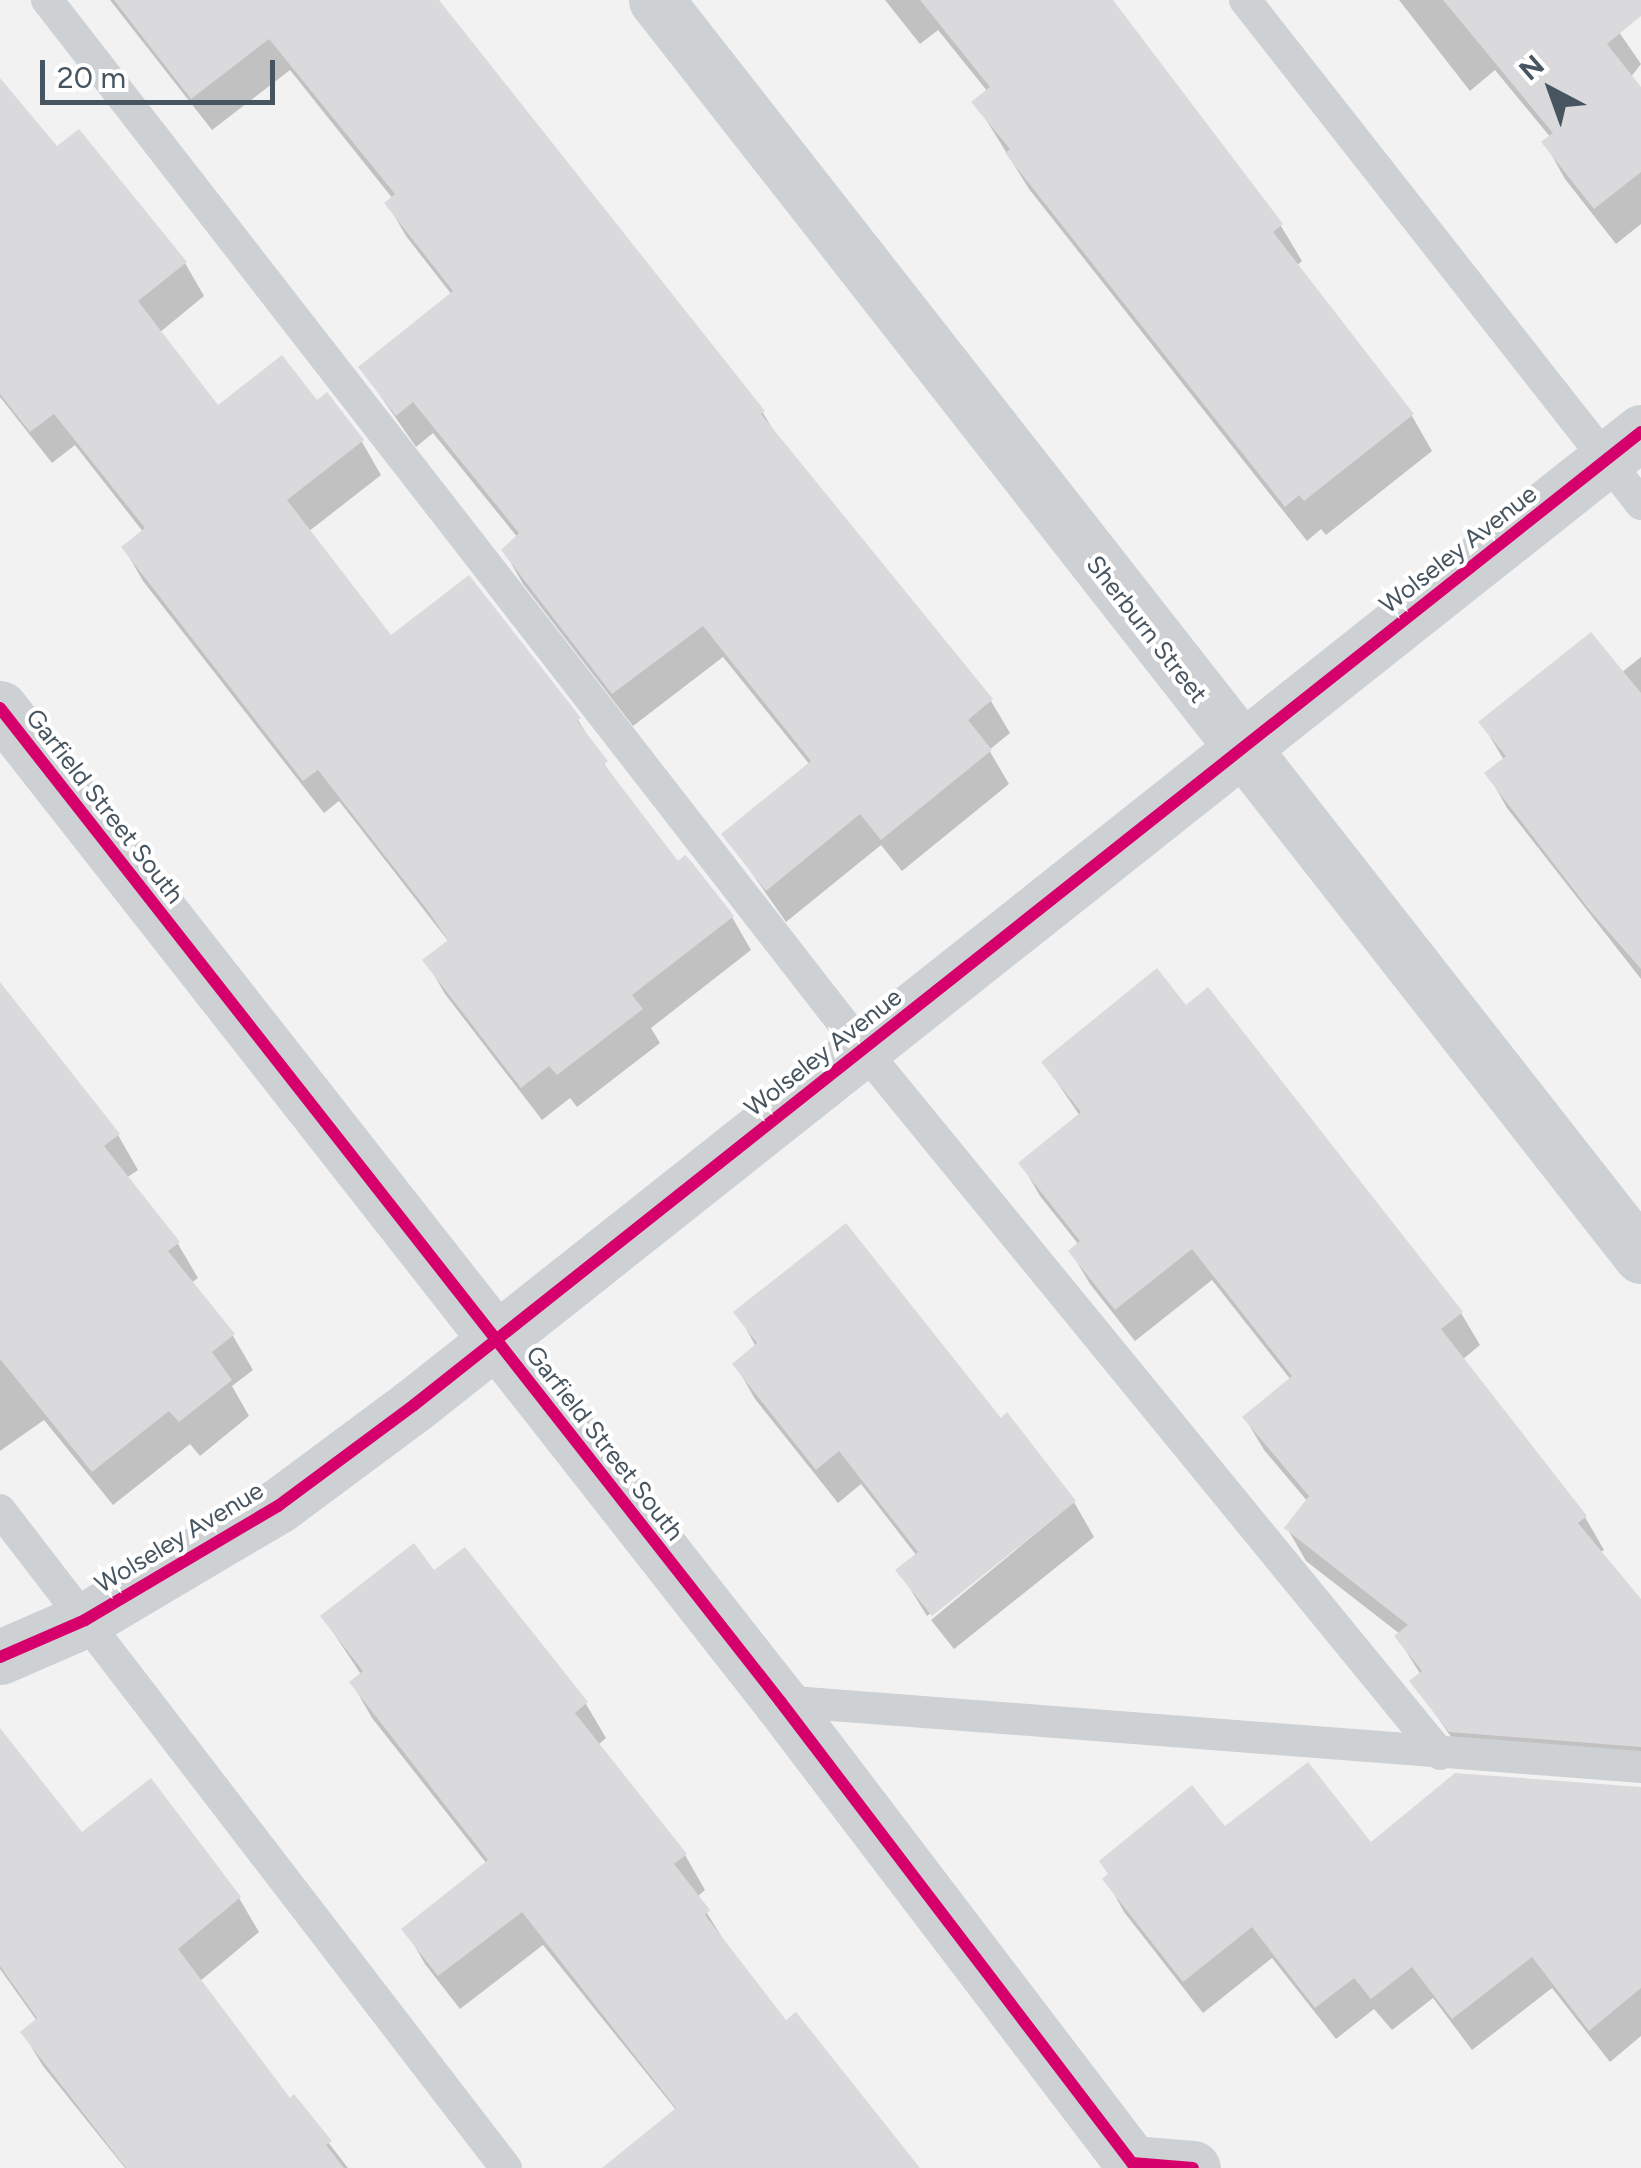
<!DOCTYPE html>
<html>
<head>
<meta charset="utf-8">
<style>
  body { margin:0 }
  #map { position:relative; width:1641px; height:2168px; overflow:hidden; background:#f3f2f2; font-family:Figtree,sans-serif }
  div>[style] { position:absolute }
  [style*='--x'] { left:calc(var(--x)*1px); top:calc(var(--y)*1px); width:calc(var(--w)*1px); rotate:calc(var(--a)*1deg) }
  .shadow>* { inset:0; background:#0003 }
  .building>* { inset:0; background:#dadadc }
  .lane>* { height:32px; margin:-16px; padding:0 16px; transform-origin:16px; border-radius:16px; background:#ced1d3 }
  .street>* { height:55px; margin:-27.5px; padding:0 27.5px; transform-origin:27.5px; border-radius:27.5px; background:#ced1d3 }
  .cycleway>* { height:12px; margin:-6px; padding:0 6px; transform-origin:6px; border-radius:6px; background:#d6006c }
  span { translate:-50% -50%; white-space:nowrap; text-align:center; line-height:1.15; -webkit-text-stroke:8px #fff; paint-order:stroke }
  .street-label { font-size:25px; color:#475561 }
  .north { position:absolute; left:1501px; top:40px; width:100px; height:100px; -webkit-text-stroke:8px #fff; paint-order:stroke; rotate:319deg; font-size:28px; font-weight:700; line-height:40px; text-align:center; color:#475561 }
  .north::after { content:''; display:block; margin:auto; width:35px; height:45px; background:#475561; clip-path:polygon(50% 0,100% 100%,50% 72%,0 100%) }
  .scale { position:absolute; left:40px; top:60px; width:235px; height:45px; box-sizing:border-box; border:5px solid #475561; border-top:0; padding-left:12px; font-size:30px; line-height:35px; white-space:nowrap; color:#475561; -webkit-text-stroke:8px #fff; paint-order:stroke }
</style>
</head>
<body>
<div id="map">
  <div class="shadow">
    <i style="clip-path:polygon(110px 0,409px 0,441px 8px,763px 413px,780px 441px,991px 701px,1010px 733px,989px 750px,1009px 784px,902px 871px,881px 845px,786px 922px,725px 835px,810px 765px,723px 657px,633px 726px,523px 584px,504px 551px,518px 538px,433px 433px,416px 447px,361px 368px,452px 295px,406px 236px,387px 203px,393px 199px,290px 70px,212px 130px)"></i>
    <i style="clip-path:polygon(885px 0,1108px 0,1281px 226px,1302px 261px,1296px 266px,1412px 416px,1432px 451px,1326px 535px,1321px 529px,1307px 541px,1029px 189px,975px 102px,988px 92px,938px 30px,920px 44px)"></i>
    <i style="clip-path:polygon(1399px 0,1597px 0,1641px 64px,1630px 78px,1641px 91px,1641px 224px,1616px 244px,1565px 179px,1545px 143px,1551px 138px,1495px 70px,1470px 91px)"></i>
    <i style="clip-path:polygon(0 82px,57px 150px,185px 263px,204px 296px,159px 333px,218px 409px,317px 404px,327px 396px,362px 442px,381px 475px,308px 532px,391px 638px,578px 720px,624px 796px,677px 864px,732px 917px,751px 950px,651px 1028px,660px 1043px,577px 1107px,570px 1098px,542px 1120px,445px 994px,426px 961px,449px 942px,339px 801px,324px 813px,143px 581px,124px 548px,144px 533px,75px 445px,52px 463px,0 397px)"></i>
    <i style="clip-path:polygon(1641px 657px,1641px 979px,1507px 808px,1488px 774px,1504px 760px,1481px 722px,1621px 673px)"></i>
    <i style="clip-path:polygon(0 985px,118px 1135px,138px 1170px,126px 1178px,178px 1244px,198px 1278px,191px 1283px,233px 1336px,253px 1370px,232px 1386px,249px 1416px,200px 1456px,190px 1444px,113px 1505px,44px 1420px,0 1451px)"></i>
    <i style="clip-path:polygon(1186px 1008px,1461px 1313px,1480px 1345px,1462px 1360px,1585px 1517px,1604px 1550px,1599px 1553px,1641px 1603px,1641px 1777px,1470px 1764px,1413px 1682px,1421px 1675px,1397px 1637px,1400px 1634px,1306px 1561px,1287px 1528px,1308px 1502px,1264px 1450px,1245px 1418px,1291px 1380px,1212px 1280px,1135px 1341px,1090px 1284px,1071px 1252px,1079px 1245px,1040px 1196px,1021px 1163px,1080px 1116px,1044px 1063px)"></i>
    <i style="clip-path:polygon(737px 1312px,1000px 1421px,1073px 1500px,927px 1616px,899px 1571px,917px 1556px,861px 1484px,838px 1503px,755px 1399px,735px 1364px,756px 1347px)"></i>
    <i style="clip-path:polygon(1074px 1502px,1094px 1537px,954px 1649px,931px 1620px)"></i>
    <i style="clip-path:polygon(464px 1551px,586px 1704px,606px 1738px,598px 1745px,685px 1855px,705px 1890px,697px 1897px,728px 1947px,786px 2023px,915px 2168px,723px 2168px,543px 1945px,460px 2009px,425px 1964px,405px 1929px,487px 1864px,372px 1718px,352px 1683px,362px 1676px,323px 1617px,434px 1573px)"></i>
    <i style="clip-path:polygon(0 1778px,82px 1835px,239px 1898px,259px 1932px,199px 1982px,289px 2102px,294px 2098px,348px 2168px,125px 2168px,43px 2066px,23px 2033px,37px 2021px,0 1969px)"></i>
    <i style="clip-path:polygon(1641px 1789px,1641px 2036px,1610px 2062px,1552px 1988px,1472px 2050px,1433px 1998px,1392px 2030px,1374px 2009px,1336px 2039px,1272px 1958px,1203px 2013px,1124px 1912px,1106px 1879px,1225px 1830px,1371px 1845px)"></i>
  </div>
  <div class="building">
    <i style="clip-path:polygon(114px 0,439px 0,765px 411px,761px 414px,993px 699px,968px 720px,992px 750px,881px 840px,860px 814px,766px 891px,721px 834px,811px 761px,703px 626px,612px 694px,501px 550px,519px 533px,413px 402px,396px 416px,358px 367px,453px 291px,384px 203px,395px 194px,269px 39px,191px 99px)"></i>
    <i style="clip-path:polygon(920px 0,1113px 0,1283px 224px,1273px 232px,1414px 414px,1304px 501px,1299px 495px,1285px 507px,1005px 153px,1010px 149px,971px 102px,990px 87px)"></i>
    <i style="clip-path:polygon(1443px 0,1641px 0,1641px 16px,1607px 44px,1641px 87px,1641px 172px,1594px 209px,1541px 142px,1553px 133px)"></i>
    <i style="clip-path:polygon(0 78px,57px 146px,79px 129px,187px 262px,138px 301px,218px 405px,282px 355px,317px 400px,327px 392px,364px 440px,287px 500px,391px 635px,469px 575px,581px 718px,577px 721px,608px 761px,604px 764px,678px 861px,685px 855px,690px 860px,734px 916px,632px 995px,643px 1009px,557px 1075px,549px 1066px,521px 1088px,422px 960px,448px 940px,428px 911px,318px 770px,303px 781px,121px 547px,145px 528px,54px 414px,30px 432px,0 394px)"></i>
    <i style="clip-path:polygon(1591px 632px,1641px 693px,1641px 969px,1591px 912px,1484px 773px,1506px 756px,1478px 722px)"></i>
    <i style="clip-path:polygon(1157px 968px,1186px 1005px,1208px 987px,1463px 1312px,1441px 1329px,1587px 1516px,1578px 1523px,1641px 1599px,1641px 1747px,1449px 1732px,1409px 1681px,1422px 1671px,1394px 1636px,1408px 1625px,1284px 1528px,1309px 1496px,1242px 1417px,1292px 1376px,1192px 1249px,1115px 1310px,1068px 1251px,1080px 1241px,1018px 1163px,1081px 1112px,1041px 1062px)"></i>
    <i style="clip-path:polygon(0 982px,120px 1134px,104px 1146px,180px 1242px,168px 1251px,235px 1334px,212px 1352px,232px 1380px,179px 1422px,169px 1411px,92px 1472px,0 1359px)"></i>
    <i style="clip-path:polygon(846px 1223px,1001px 1418px,1007px 1412px,1076px 1501px,932px 1616px,895px 1570px,918px 1552px,839px 1451px,816px 1470px,732px 1364px,757px 1343px,733px 1312px)"></i>
    <i style="clip-path:polygon(414px 1543px,434px 1570px,465px 1547px,588px 1702px,575px 1713px,687px 1854px,674px 1864px,710px 1910px,705px 1915px,786px 2020px,796px 2012px,920px 2168px,602px 2168px,676px 2108px,522px 1912px,438px 1976px,401px 1929px,488px 1860px,349px 1682px,363px 1671px,320px 1616px)"></i>
    <i style="clip-path:polygon(0 1728px,82px 1832px,151px 1778px,241px 1897px,178px 1949px,290px 2098px,294px 2094px,332px 2141px,326px 2145px,344px 2168px,126px 2168px,84px 2114px,20px 2032px,37px 2018px,0 1966px)"></i>
    <i style="clip-path:polygon(1308px 1762px,1371px 1842px,1455px 1773px,1641px 1787px,1641px 1988px,1589px 2031px,1532px 1957px,1452px 2019px,1412px 1967px,1371px 1999px,1354px 1978px,1315px 2008px,1252px 1927px,1183px 1982px,1102px 1879px,1108px 1874px,1099px 1861px,1192px 1785px,1225px 1826px)"></i>
  </div>
  <div class="lane">
    <i style="--x:47;--y:0;--w:1329;--a:52.12"></i>
    <i style="--x:863;--y:1049;--w:911;--a:50.7"></i>
    <i style="--x:1245;--y:0;--w:641;--a:51.84"></i>
    <i style="--x:0;--y:1510;--w:830;--a:52.44"></i>
    <i style="--x:780;--y:1701;--w:864;--a:4.38"></i>
  </div>
  <div class="street">
    <i style="--x:656;--y:0;--w:1596;--a:51.9"></i>
    <i style="--x:0;--y:708;--w:1263;--a:51.85"></i>
    <i style="--x:780;--y:1701;--w:581;--a:52.7"></i>
    <i style="--x:1132;--y:2163;--w:61;--a:4.7"></i>
    <i style="--x:0;--y:1657;--w:93;--a:-23.5"></i>
    <i style="--x:85;--y:1620;--w:224;--a:-30.6"></i>
    <i style="--x:278;--y:1506;--w:169;--a:-36.6"></i>
    <i style="--x:414;--y:1405;--w:1566;--a:-38.41"></i>
  </div>
  <div class="cycleway">
    <i style="--x:0;--y:708;--w:1263;--a:51.85"></i>
    <i style="--x:780;--y:1701;--w:581;--a:52.7"></i>
    <i style="--x:1132;--y:2163;--w:61;--a:4.7"></i>
    <i style="--x:0;--y:1657;--w:93;--a:-23.5"></i>
    <i style="--x:85;--y:1620;--w:224;--a:-30.6"></i>
    <i style="--x:278;--y:1506;--w:169;--a:-36.6"></i>
    <i style="--x:414;--y:1405;--w:1566;--a:-38.41"></i>
  </div>
  <div class="street-label">
    <span style="left:1458px;top:549px;rotate:-38deg">Wolseley Avenue</span>
    <span style="left:1147px;top:629px;rotate:52deg">Sherburn Street</span>
    <span style="left:105px;top:806px;rotate:52deg">Garfield Street South</span>
    <span style="left:823px;top:1052px;rotate:-38deg">Wolseley Avenue</span>
    <span style="left:605px;top:1443px;rotate:52deg">Garfield Street South</span>
    <span style="left:179px;top:1537px;rotate:-31deg">Wolseley Avenue</span>
  </div>
  <div class="north">N</div>
  <div class="scale">20 m</div>
</div>
</body>
</html>
